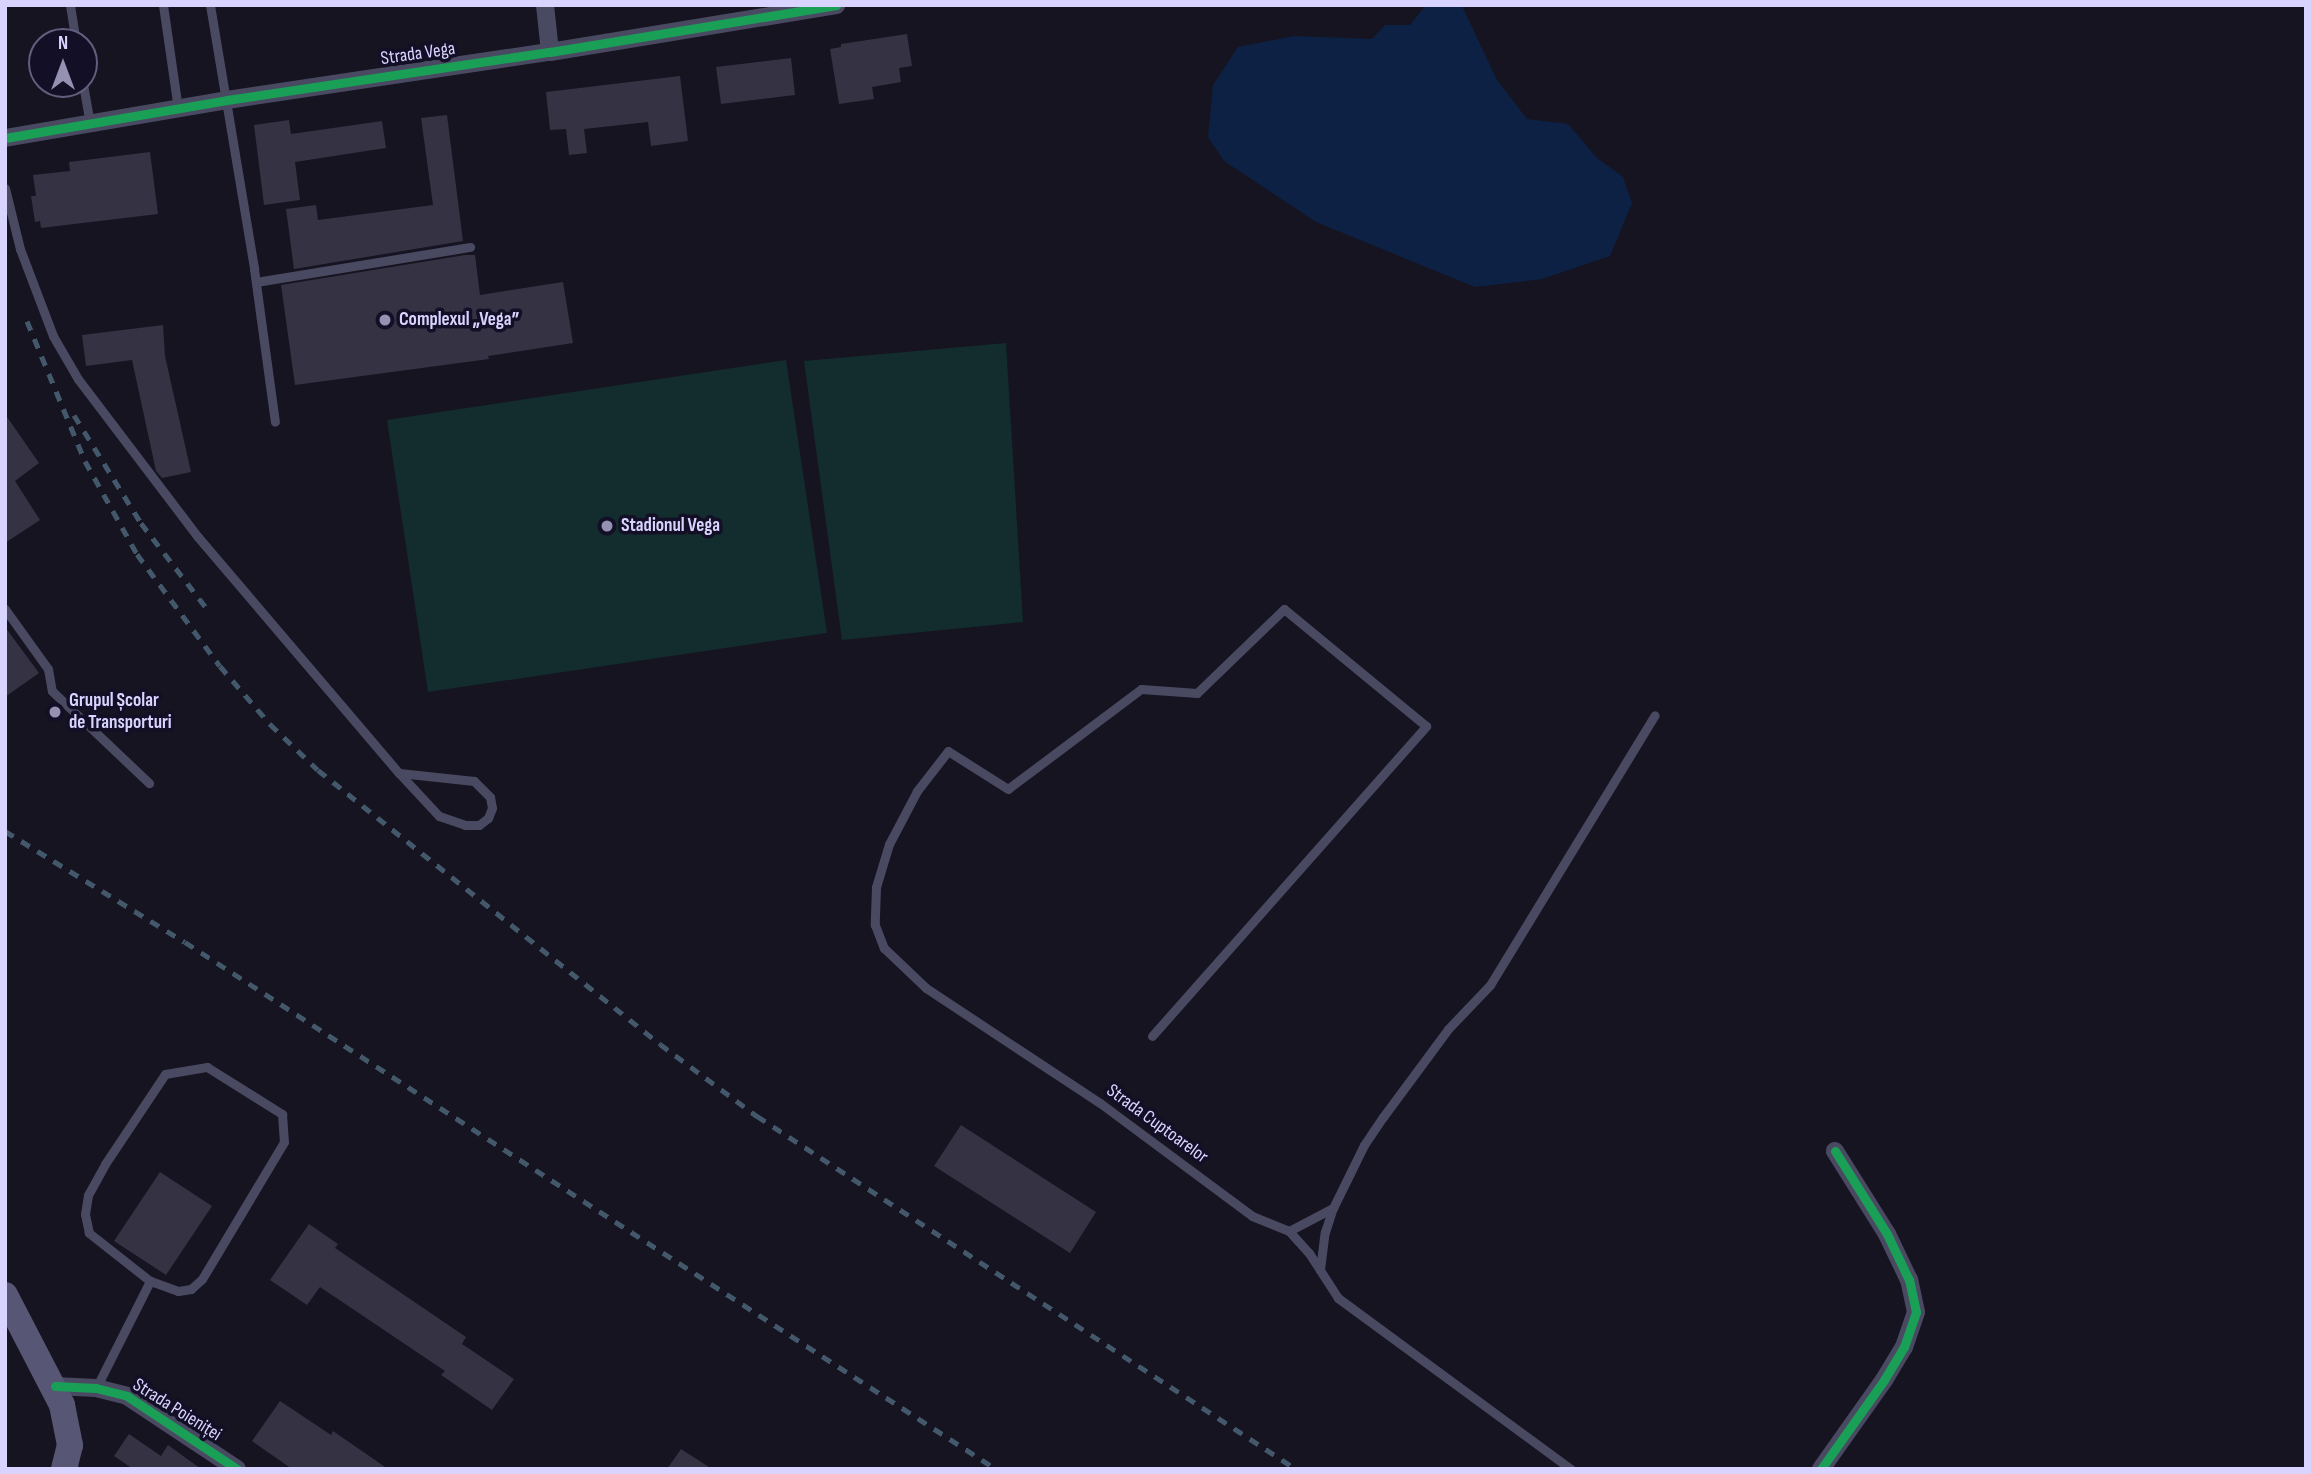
<!DOCTYPE html>
<html>
<head>
<meta charset="utf-8">
<style>
  body { margin:0 }
  #map { position:relative; width:2311px; height:1474px; overflow:hidden; background:#161421; font-family:"Sofia Sans Condensed",sans-serif }
  div>[style] { position:absolute }
  [style*='--x'] { left:calc(var(--x)*1px); top:calc(var(--y)*1px); width:calc(var(--w)*1px); rotate:calc(var(--a)*1deg) }
  .green>* { inset:0; background:#132c2d }
  .water>* { inset:0; background:#0d2144 }
  .building>* { inset:0; background:#343243 }
  .lane>* { height:9px; margin:-4.5px; padding:0 4.5px; transform-origin:4.5px; border-radius:4.5px; background:#4a4962 }
  .street>* { height:18px; margin:-9px; padding:0 9px; transform-origin:9px; border-radius:9px; background:#4a4962 }
  .secondary>* { height:26px; margin:-13px; padding:0 13px; transform-origin:13px; border-radius:13px; background:#575674 }
  .rail>* { height:5px; margin-top:-2.5px; transform-origin:0; background:repeating-linear-gradient(90deg,#43596b 0 10px,transparent 0 19px) }
  .cycleway>* { height:9px; margin:-4.5px; padding:0 4.5px; transform-origin:4.5px; border-radius:4.5px; background:#1a9f57 }
  .dots>* { width:19px; height:19px; translate:-50% -50%; box-sizing:border-box; border:4px solid #130f26; border-radius:50% }
  span { translate:-50% -50%; white-space:nowrap; text-align:center; line-height:1.15; -webkit-text-stroke:7px #130f26; paint-order:stroke }
  .street-label { font-size:19px; color:#d9d4ff }
  .poi-label { font-size:19px; color:#d9d4ff; font-weight:700 }
  .left { translate:0 -50%; text-align:left }
  .frame { position:absolute; inset:0; border:7px solid #d9d4ff; pointer-events:none }
  .north { position:absolute; left:28px; top:28px; width:70px; height:70px; box-sizing:border-box; background:#130f26; border:2px solid #625e7d; border-radius:50%; rotate:0deg; font-size:19px; font-weight:700; line-height:28px; text-align:center; color:#d9d4ff }
  .north::after { content:''; display:block; margin:auto; width:24px; height:32px; background:#9591b1; clip-path:polygon(50% 0,100% 100%,50% 72%,0 100%) }
</style>
</head>
<body>
<div id="map">
  <div class="green">
    <i style="clip-path:polygon(1006px 343px,1023px 622px,842px 640px,804px 361px)"></i>
    <i style="clip-path:polygon(786px 360px,827px 633px,428px 692px,387px 420px)"></i>
  </div>
  <div class="water">
    <i style="clip-path:polygon(1426px 5px,1462px 6px,1497px 80px,1527px 119px,1568px 124px,1597px 158px,1623px 177px,1632px 203px,1610px 256px,1542px 279px,1475px 287px,1316px 222px,1224px 161px,1208px 137px,1213px 85px,1238px 47px,1294px 36px,1372px 39px,1385px 25px,1410px 25px)"></i>
  </div>
  <div class="building">
    <i style="clip-path:polygon(907px 34px,912px 66px,899px 68px,901px 82px,872px 87px,874px 99px,839px 104px,830px 49px,841px 47px,841px 44px)"></i>
    <i style="clip-path:polygon(791px 58px,795px 95px,721px 104px,716px 67px)"></i>
    <i style="clip-path:polygon(680px 76px,688px 141px,651px 146px,648px 122px,584px 129px,587px 153px,569px 155px,566px 129px,550px 130px,546px 92px)"></i>
    <i style="clip-path:polygon(447px 115px,463px 241px,294px 269px,286px 209px,316px 205px,318px 220px,433px 205px,421px 118px)"></i>
    <i style="clip-path:polygon(289px 120px,291px 134px,382px 121px,386px 148px,295px 162px,300px 200px,264px 205px,254px 125px)"></i>
    <i style="clip-path:polygon(150px 152px,158px 214px,41px 228px,40px 221px,35px 222px,31px 196px,36px 196px,33px 175px,70px 171px,69px 162px)"></i>
    <i style="clip-path:polygon(465px 255px,475px 255px,480px 295px,563px 282px,573px 343px,488px 356px,489px 359px,295px 385px,281px 285px)"></i>
    <i style="clip-path:polygon(163px 325px,165px 356px,191px 472px,162px 478px,156px 471px,132px 360px,86px 366px,82px 335px)"></i>
    <i style="clip-path:polygon(5px 414px,39px 463px,15px 481px,40px 520px,5px 543px)"></i>
    <i style="clip-path:polygon(5px 627px,39px 673px,5px 697px)"></i>
    <i style="clip-path:polygon(961px 1125px,1096px 1212px,1070px 1253px,934px 1166px)"></i>
    <i style="clip-path:polygon(160px 1172px,212px 1206px,166px 1275px,114px 1241px)"></i>
    <i style="clip-path:polygon(309px 1224px,338px 1244px,335px 1248px,466px 1337px,462px 1344px,514px 1379px,492px 1410px,441px 1375px,445px 1371px,320px 1287px,307px 1305px,270px 1280px)"></i>
    <i style="clip-path:polygon(280px 1401px,331px 1435px,333px 1431px,388px 1469px,292px 1469px,252px 1441px)"></i>
    <i style="clip-path:polygon(129px 1434px,161px 1456px,168px 1445px,201px 1469px,133px 1469px,114px 1456px)"></i>
    <i style="clip-path:polygon(681px 1449px,712px 1469px,667px 1469px)"></i>
  </div>
  <div class="lane">
    <i style="--x:70;--y:5;--w:37;--a:81"></i>
    <i style="--x:163;--y:5;--w:105;--a:81.8"></i>
    <i style="--x:210;--y:5;--w:268;--a:80.5"></i>
    <i style="--x:254;--y:269;--w:154;--a:82.2"></i>
    <i style="--x:83;--y:84;--w:41;--a:80.1"></i>
    <i style="--x:5;--y:188;--w:63;--a:76.2"></i>
    <i style="--x:20;--y:249;--w:93;--a:69.2"></i>
    <i style="--x:53;--y:336;--w:50;--a:59.8"></i>
    <i style="--x:78;--y:379;--w:198;--a:52.8"></i>
    <i style="--x:198;--y:537;--w:310;--a:49.6"></i>
    <i style="--x:399;--y:773;--w:59;--a:47.1"></i>
    <i style="--x:439;--y:816;--w:28;--a:19"></i>
    <i style="--x:465;--y:825;--w:14;--a:0"></i>
    <i style="--x:479;--y:825;--w:11;--a:-38"></i>
    <i style="--x:488;--y:818;--w:11;--a:-68"></i>
    <i style="--x:492;--y:808;--w:11;--a:-100"></i>
    <i style="--x:490;--y:797;--w:23;--a:-135"></i>
    <i style="--x:474;--y:781;--w:75;--a:-173.9"></i>
    <i style="--x:256;--y:282;--w:217;--a:-9.3"></i>
    <i style="--x:5;--y:609;--w:74;--a:54.4"></i>
    <i style="--x:48;--y:669;--w:22;--a:80"></i>
    <i style="--x:52;--y:691;--w:134;--a:43.5"></i>
    <i style="--x:1152;--y:1036;--w:414;--a:-48.5"></i>
    <i style="--x:1426;--y:726;--w:184;--a:-140.5"></i>
    <i style="--x:1284;--y:609;--w:121;--a:136"></i>
    <i style="--x:1197;--y:693;--w:56;--a:-175.9"></i>
    <i style="--x:1141;--y:689;--w:166;--a:143.1"></i>
    <i style="--x:1008;--y:789;--w:71;--a:-147.7"></i>
    <i style="--x:948;--y:751;--w:51;--a:127.8"></i>
    <i style="--x:917;--y:791;--w:60;--a:117.8"></i>
    <i style="--x:889;--y:844;--w:45;--a:106.8"></i>
    <i style="--x:876;--y:887;--w:38;--a:92"></i>
    <i style="--x:875;--y:925;--w:25;--a:69"></i>
    <i style="--x:884;--y:948;--w:58;--a:43.6"></i>
    <i style="--x:926;--y:988;--w:209;--a:33.5"></i>
    <i style="--x:1100;--y:1103;--w:189;--a:36.6"></i>
    <i style="--x:1252;--y:1216;--w:40;--a:22"></i>
    <i style="--x:1289;--y:1231;--w:30;--a:48"></i>
    <i style="--x:1309;--y:1253;--w:54;--a:57.2"></i>
    <i style="--x:1338;--y:1298;--w:289;--a:36.3"></i>
    <i style="--x:207;--y:1067;--w:89;--a:32.1"></i>
    <i style="--x:282;--y:1114;--w:28;--a:86"></i>
    <i style="--x:284;--y:1142;--w:160;--a:120.9"></i>
    <i style="--x:202;--y:1279;--w:15;--a:138"></i>
    <i style="--x:191;--y:1289;--w:13;--a:171"></i>
    <i style="--x:178;--y:1291;--w:30;--a:-160"></i>
    <i style="--x:150;--y:1281;--w:78;--a:-141.8"></i>
    <i style="--x:89;--y:1233;--w:19;--a:-102"></i>
    <i style="--x:85;--y:1214;--w:19;--a:-81"></i>
    <i style="--x:88;--y:1195;--w:35;--a:-61"></i>
    <i style="--x:105;--y:1164;--w:108;--a:-56.3"></i>
    <i style="--x:165;--y:1074;--w:43;--a:-9.5"></i>
    <i style="--x:1289;--y:1231;--w:50;--a:-27.6"></i>
    <i style="--x:1333;--y:1208;--w:70;--a:-63.8"></i>
    <i style="--x:1364;--y:1145;--w:34;--a:-56"></i>
    <i style="--x:1383;--y:1117;--w:109;--a:-53.5"></i>
    <i style="--x:1448;--y:1029;--w:61;--a:-46.3"></i>
    <i style="--x:1490;--y:985;--w:316;--a:-58.6"></i>
    <i style="--x:1320;--y:1270;--w:38;--a:-83"></i>
    <i style="--x:1325;--y:1232;--w:25;--a:-72"></i>
    <i style="--x:96;--y:1388;--w:120;--a:-63.2"></i>
  </div>
  <div class="street">
    <i style="--x:545;--y:5;--w:47;--a:83.9"></i>
    <i style="--x:5;--y:138;--w:225;--a:-9.7"></i>
    <i style="--x:227;--y:100;--w:327;--a:-8.5"></i>
    <i style="--x:550;--y:52;--w:290;--a:-9.3"></i>
    <i style="--x:55;--y:1386;--w:41;--a:2.8"></i>
    <i style="--x:96;--y:1388;--w:32;--a:14"></i>
    <i style="--x:127;--y:1396;--w:132;--a:33.6"></i>
    <i style="--x:1821;--y:1469;--w:109;--a:-54.7"></i>
    <i style="--x:1884;--y:1380;--w:39;--a:-59"></i>
    <i style="--x:1904;--y:1347;--w:37;--a:-71"></i>
    <i style="--x:1916;--y:1312;--w:33;--a:-102"></i>
    <i style="--x:1909;--y:1280;--w:51;--a:-115.6"></i>
    <i style="--x:1887;--y:1234;--w:98;--a:-122.1"></i>
  </div>
  <div class="secondary">
    <i style="--x:5;--y:1295;--w:124;--a:62.6"></i>
    <i style="--x:62;--y:1405;--w:41;--a:78.7"></i>
    <i style="--x:70;--y:1445;--w:25;--a:104"></i>
  </div>
  <div class="rail">
    <i style="--x:27;--y:321;--w:152;--a:67.5"></i>
    <i style="--x:85;--y:461;--w:107;--a:60.8"></i>
    <i style="--x:137;--y:554;--w:139;--a:53.5"></i>
    <i style="--x:220;--y:666;--w:77;--a:49.2"></i>
    <i style="--x:270;--y:724;--w:66;--a:43.8"></i>
    <i style="--x:318;--y:770;--w:438;--a:38.7"></i>
    <i style="--x:660;--y:1044;--w:121;--a:36.6"></i>
    <i style="--x:757;--y:1116;--w:644;--a:33.22"></i>
    <i style="--x:74;--y:415;--w:127;--a:58.2"></i>
    <i style="--x:141;--y:523;--w:110;--a:52.4"></i>
    <i style="--x:5;--y:831;--w:211;--a:31.7"></i>
    <i style="--x:185;--y:942;--w:967;--a:33.02"></i>
  </div>
  <div class="cycleway">
    <i style="--x:5;--y:138;--w:225;--a:-9.7"></i>
    <i style="--x:227;--y:100;--w:327;--a:-8.5"></i>
    <i style="--x:550;--y:52;--w:290;--a:-9.3"></i>
    <i style="--x:55;--y:1386;--w:41;--a:2.8"></i>
    <i style="--x:96;--y:1388;--w:32;--a:14"></i>
    <i style="--x:127;--y:1396;--w:132;--a:33.6"></i>
    <i style="--x:1821;--y:1469;--w:109;--a:-54.7"></i>
    <i style="--x:1884;--y:1380;--w:39;--a:-59"></i>
    <i style="--x:1904;--y:1347;--w:37;--a:-71"></i>
    <i style="--x:1916;--y:1312;--w:33;--a:-102"></i>
    <i style="--x:1909;--y:1280;--w:51;--a:-115.6"></i>
    <i style="--x:1887;--y:1234;--w:98;--a:-122.1"></i>
  </div>
  <div class="dots">
    <i style="left:385px;top:320px;background:#9591b1"></i>
    <i style="left:607px;top:526px;background:#9591b1"></i>
    <i style="left:55px;top:712px;background:#9591b1"></i>
  </div>
  <div class="street-label">
    <span style="left:418px;top:54px;rotate:-8deg">Strada Vega</span>
    <span style="left:1157px;top:1124px;rotate:36deg">Strada Cuptoarelor</span>
    <span style="left:177px;top:1410px;rotate:32deg">Strada Poieniței</span>
  </div>
  <div class="poi-label">
    <span class="left" style="left:399px;top:320px">Complexul „Vega”</span>
    <span class="left" style="left:621px;top:526px">Stadionul Vega</span>
    <span class="left" style="left:69px;top:712px">Grupul Școlar<br>de Transporturi</span>
  </div>
  <div class="frame"></div>
  <div class="north">N</div>
</div>
</body>
</html>
